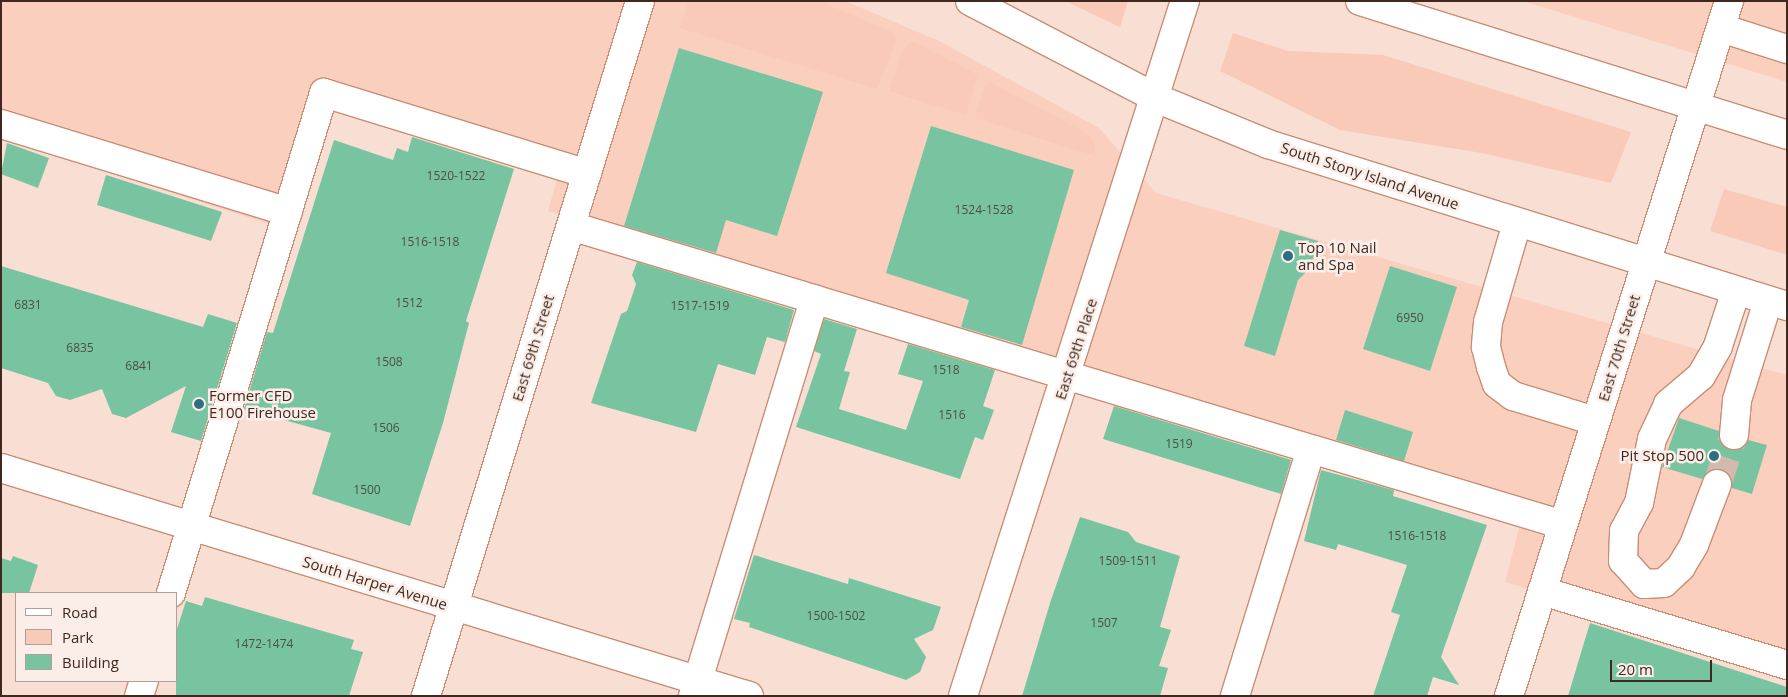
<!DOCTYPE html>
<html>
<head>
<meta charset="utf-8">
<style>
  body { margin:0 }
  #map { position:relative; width:1788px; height:697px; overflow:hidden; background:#f8ded3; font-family:"Open Sans",sans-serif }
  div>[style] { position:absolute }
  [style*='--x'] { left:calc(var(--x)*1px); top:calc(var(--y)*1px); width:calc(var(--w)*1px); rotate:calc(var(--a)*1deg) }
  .built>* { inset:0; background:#facfbd }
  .green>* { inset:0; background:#f8cab7 }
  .building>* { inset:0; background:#78c4a1 }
  .minor-tunnel>* { height:28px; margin-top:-14px; transform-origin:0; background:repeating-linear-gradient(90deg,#d3baaf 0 28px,transparent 0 42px) }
  .roads { filter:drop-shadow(1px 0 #c98d74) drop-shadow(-1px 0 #c98d74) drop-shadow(0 1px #c98d74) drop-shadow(0 -1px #c98d74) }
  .minor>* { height:28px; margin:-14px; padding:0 14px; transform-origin:14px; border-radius:14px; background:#fff }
  .highway>* { height:28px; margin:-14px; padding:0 14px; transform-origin:14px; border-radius:14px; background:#fff }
  .dots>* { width:14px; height:14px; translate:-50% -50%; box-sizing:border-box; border:2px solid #fbeee9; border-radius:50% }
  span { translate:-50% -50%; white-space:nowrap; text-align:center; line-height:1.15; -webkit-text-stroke:5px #fbeee9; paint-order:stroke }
  .number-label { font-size:12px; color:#4e4f3f }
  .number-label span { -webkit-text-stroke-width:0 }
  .street-label { font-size:15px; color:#40281e }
  .poi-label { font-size:15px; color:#40281e }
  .left { translate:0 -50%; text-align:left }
  .right { translate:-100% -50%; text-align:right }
  .frame { position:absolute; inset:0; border:2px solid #40281e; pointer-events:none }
  .legend { position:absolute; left:15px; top:592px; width:162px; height:90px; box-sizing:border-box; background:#fbeee9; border:1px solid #b09f98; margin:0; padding:6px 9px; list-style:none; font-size:15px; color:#40281e }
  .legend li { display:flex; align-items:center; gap:10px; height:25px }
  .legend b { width:25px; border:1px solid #b09f98 }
  .scale { position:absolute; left:1610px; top:660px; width:102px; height:22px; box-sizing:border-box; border:2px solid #40281e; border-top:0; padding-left:6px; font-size:15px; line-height:18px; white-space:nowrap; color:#40281e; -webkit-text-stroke:4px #fbeee9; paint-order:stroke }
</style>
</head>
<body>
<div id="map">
  <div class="built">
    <i style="clip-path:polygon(1px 1px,845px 1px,939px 41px,1099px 128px,1156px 193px,1787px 375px,1787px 667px,1505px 582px,1526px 502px,548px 211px,559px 173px,312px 103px,272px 225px,1px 138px)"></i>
    <i style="clip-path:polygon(1522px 1px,1787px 1px,1787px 82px,1673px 47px)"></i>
  </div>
  <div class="green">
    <i style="clip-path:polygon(688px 1px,819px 1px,892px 32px,896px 41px,877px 89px,680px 28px)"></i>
    <i style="clip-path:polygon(1065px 1px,1128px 1px,1120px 27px)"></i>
    <i style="clip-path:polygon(1233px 33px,1288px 51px,1383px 55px,1631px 132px,1611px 183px,1482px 153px,1340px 130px,1220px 71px)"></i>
    <i style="clip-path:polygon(914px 42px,978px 75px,966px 115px,889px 91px,901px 54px,909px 43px)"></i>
    <i style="clip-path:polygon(990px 82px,1084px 132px,1094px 141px,1096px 156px,975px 118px,985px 85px)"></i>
    <i style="clip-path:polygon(1724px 189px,1787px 207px,1787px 255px,1710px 231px)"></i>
  </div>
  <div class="building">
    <i style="clip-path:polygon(679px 48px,823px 92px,777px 236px,726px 220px,716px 253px,624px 226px)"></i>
    <i style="clip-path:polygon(931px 126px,1074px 170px,1022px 345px,961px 327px,969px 300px,886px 273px)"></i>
    <i style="clip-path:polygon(412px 137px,514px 169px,466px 321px,469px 323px,443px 423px,410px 526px,312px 494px,331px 433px,244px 409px,267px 332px,273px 333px,334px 140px,393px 160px,397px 148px,408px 152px)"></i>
    <i style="clip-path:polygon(7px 143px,49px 158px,38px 188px,1px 174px)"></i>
    <i style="clip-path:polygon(106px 175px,222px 212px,211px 241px,97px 205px)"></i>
    <i style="clip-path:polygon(1280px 230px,1318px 241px,1310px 268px,1298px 280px,1275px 356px,1244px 346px)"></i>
    <i style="clip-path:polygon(637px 262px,794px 310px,785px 342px,767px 337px,755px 375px,718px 364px,696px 432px,591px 403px,621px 314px,627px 311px,636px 284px,632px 275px)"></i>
    <i style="clip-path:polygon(1px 266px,203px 327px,208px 314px,237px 323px,201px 441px,171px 432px,186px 386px,126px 418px,112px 414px,102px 389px,70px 400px,56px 396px,48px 383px,1px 368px)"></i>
    <i style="clip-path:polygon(1390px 266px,1457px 287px,1430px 371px,1363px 349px)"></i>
    <i style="clip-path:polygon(824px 319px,857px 329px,844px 371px,850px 372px,839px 409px,906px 430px,923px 381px,898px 374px,908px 344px,995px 370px,983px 406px,994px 410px,983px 440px,975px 437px,960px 479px,796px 427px,821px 354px,814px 351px)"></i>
    <i style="clip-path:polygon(1114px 406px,1291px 460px,1281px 494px,1103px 439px)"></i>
    <i style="clip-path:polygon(1345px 410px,1413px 432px,1404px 461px,1336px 440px)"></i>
    <i style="clip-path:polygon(1679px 418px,1719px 431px,1720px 442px,1732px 450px,1741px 449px,1748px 440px,1767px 445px,1752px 494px,1732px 488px,1729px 475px,1722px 469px,1708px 472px,1702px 479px,1662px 467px)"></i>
    <i style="clip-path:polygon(1321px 470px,1394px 490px,1393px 496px,1487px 525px,1441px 657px,1459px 685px,1433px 677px,1427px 696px,1373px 696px,1400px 615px,1391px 612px,1407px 565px,1338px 544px,1336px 550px,1304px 541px)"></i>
    <i style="clip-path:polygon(1080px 517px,1128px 532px,1136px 542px,1180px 556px,1160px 627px,1171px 630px,1159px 666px,1168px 668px,1160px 696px,1022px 696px,1051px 600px)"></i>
    <i style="clip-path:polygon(754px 555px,848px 584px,849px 578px,941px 607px,933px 630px,914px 639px,926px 657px,920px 672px,906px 680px,749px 627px,750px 623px,734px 619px)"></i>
    <i style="clip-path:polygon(13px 556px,38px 565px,29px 593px,1px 593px,1px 558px,11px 561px)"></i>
    <i style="clip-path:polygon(205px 597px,354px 640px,351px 649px,363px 652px,349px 696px,176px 696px,176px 632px,186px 601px,202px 606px)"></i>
    <i style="clip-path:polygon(1590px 623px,1787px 687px,1787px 696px,1568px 696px)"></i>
  </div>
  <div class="minor-tunnel">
    <i style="--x:1717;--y:484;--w:52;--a:-70.9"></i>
  </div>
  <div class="roads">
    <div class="minor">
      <i style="--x:1721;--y:28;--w:69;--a:17.7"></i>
      <i style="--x:1;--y:124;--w:300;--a:17"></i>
      <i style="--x:1517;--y:223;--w:103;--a:106.3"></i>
      <i style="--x:1488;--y:322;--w:25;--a:95"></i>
      <i style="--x:1486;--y:347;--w:21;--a:76"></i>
      <i style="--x:1491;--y:367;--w:18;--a:71"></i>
      <i style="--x:1497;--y:384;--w:20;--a:37"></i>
      <i style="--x:1513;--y:396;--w:86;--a:17"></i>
      <i style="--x:571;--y:226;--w:1036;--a:16.77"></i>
      <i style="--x:1734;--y:435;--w:35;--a:-85"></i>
      <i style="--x:1737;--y:400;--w:104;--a:-72.6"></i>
      <i style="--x:1;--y:468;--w:782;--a:16.95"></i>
      <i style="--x:1717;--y:484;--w:65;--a:110.7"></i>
      <i style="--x:1694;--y:545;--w:26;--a:121"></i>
      <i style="--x:1681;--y:567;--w:23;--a:137"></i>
      <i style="--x:1664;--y:583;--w:20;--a:177"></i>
      <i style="--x:1644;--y:584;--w:31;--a:-132"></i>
      <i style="--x:1623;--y:561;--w:30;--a:-88"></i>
      <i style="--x:1624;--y:531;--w:32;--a:-62"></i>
      <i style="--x:1639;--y:503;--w:65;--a:-78.5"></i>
      <i style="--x:1652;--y:439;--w:38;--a:-65"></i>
      <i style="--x:1668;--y:404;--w:43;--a:-40.3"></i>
      <i style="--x:1701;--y:376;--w:34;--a:-60"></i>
      <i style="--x:1718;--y:346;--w:58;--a:-71.9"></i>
      <i style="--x:1542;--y:591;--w:256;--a:16.8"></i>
      <i style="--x:171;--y:593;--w:523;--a:-72.99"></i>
      <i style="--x:324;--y:93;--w:275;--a:17.1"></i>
      <i style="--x:139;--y:696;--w:16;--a:-72"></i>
      <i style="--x:426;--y:696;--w:727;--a:-72.89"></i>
      <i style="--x:693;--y:696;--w:415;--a:-73"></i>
      <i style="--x:963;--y:696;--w:730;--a:-72.29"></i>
      <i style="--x:1235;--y:696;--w:258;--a:-72.9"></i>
      <i style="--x:1509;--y:696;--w:729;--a:-72.43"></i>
    </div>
    <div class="highway">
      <i style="--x:970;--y:1;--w:210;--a:27.5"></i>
      <i style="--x:1156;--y:98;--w:121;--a:22.3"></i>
      <i style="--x:1268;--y:144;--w:544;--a:17.34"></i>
      <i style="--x:1360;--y:1;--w:448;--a:17.4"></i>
    </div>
  </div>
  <div class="dots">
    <i style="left:1288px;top:256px;background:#2f6d83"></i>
    <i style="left:199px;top:404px;background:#2f6d83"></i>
    <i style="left:1714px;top:456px;background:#2f6d83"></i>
  </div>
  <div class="number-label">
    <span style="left:456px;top:176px">1520-1522</span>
    <span style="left:984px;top:210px">1524-1528</span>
    <span style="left:430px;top:242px">1516-1518</span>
    <span style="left:409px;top:303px">1512</span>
    <span style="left:28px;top:305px">6831</span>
    <span style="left:700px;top:306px">1517-1519</span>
    <span style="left:1410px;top:318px">6950</span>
    <span style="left:80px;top:348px">6835</span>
    <span style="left:389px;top:362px">1508</span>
    <span style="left:139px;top:366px">6841</span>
    <span style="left:946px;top:370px">1518</span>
    <span style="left:952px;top:415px">1516</span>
    <span style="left:386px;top:428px">1506</span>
    <span style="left:1179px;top:444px">1519</span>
    <span style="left:367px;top:490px">1500</span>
    <span style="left:1417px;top:536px">1516-1518</span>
    <span style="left:1128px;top:561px">1509-1511</span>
    <span style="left:836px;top:616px">1500-1502</span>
    <span style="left:1104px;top:623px">1507</span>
    <span style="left:264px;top:644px">1472-1474</span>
  </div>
  <div class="street-label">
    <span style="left:1370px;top:176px;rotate:18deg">South Stony Island Avenue</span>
    <span style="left:533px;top:348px;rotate:-73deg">East 69th Street</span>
    <span style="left:1619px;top:348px;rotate:-73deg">East 70th Street</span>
    <span style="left:1076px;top:349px;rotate:-72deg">East 69th Place</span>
    <span style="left:375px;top:583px;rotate:17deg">South Harper Avenue</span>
  </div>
  <div class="poi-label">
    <span class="left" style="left:1298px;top:256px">Top 10 Nail<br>and Spa</span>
    <span class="left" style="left:209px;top:404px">Former CFD<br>E100 Firehouse</span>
    <span class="right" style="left:1704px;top:456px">Pit Stop 500</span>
  </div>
  <div class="frame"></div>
  <ul class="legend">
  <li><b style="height:6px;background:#fff"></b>Road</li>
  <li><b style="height:14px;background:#f8cab7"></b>Park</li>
  <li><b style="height:14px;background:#78c4a1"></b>Building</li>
  </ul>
  <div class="scale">20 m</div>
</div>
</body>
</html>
